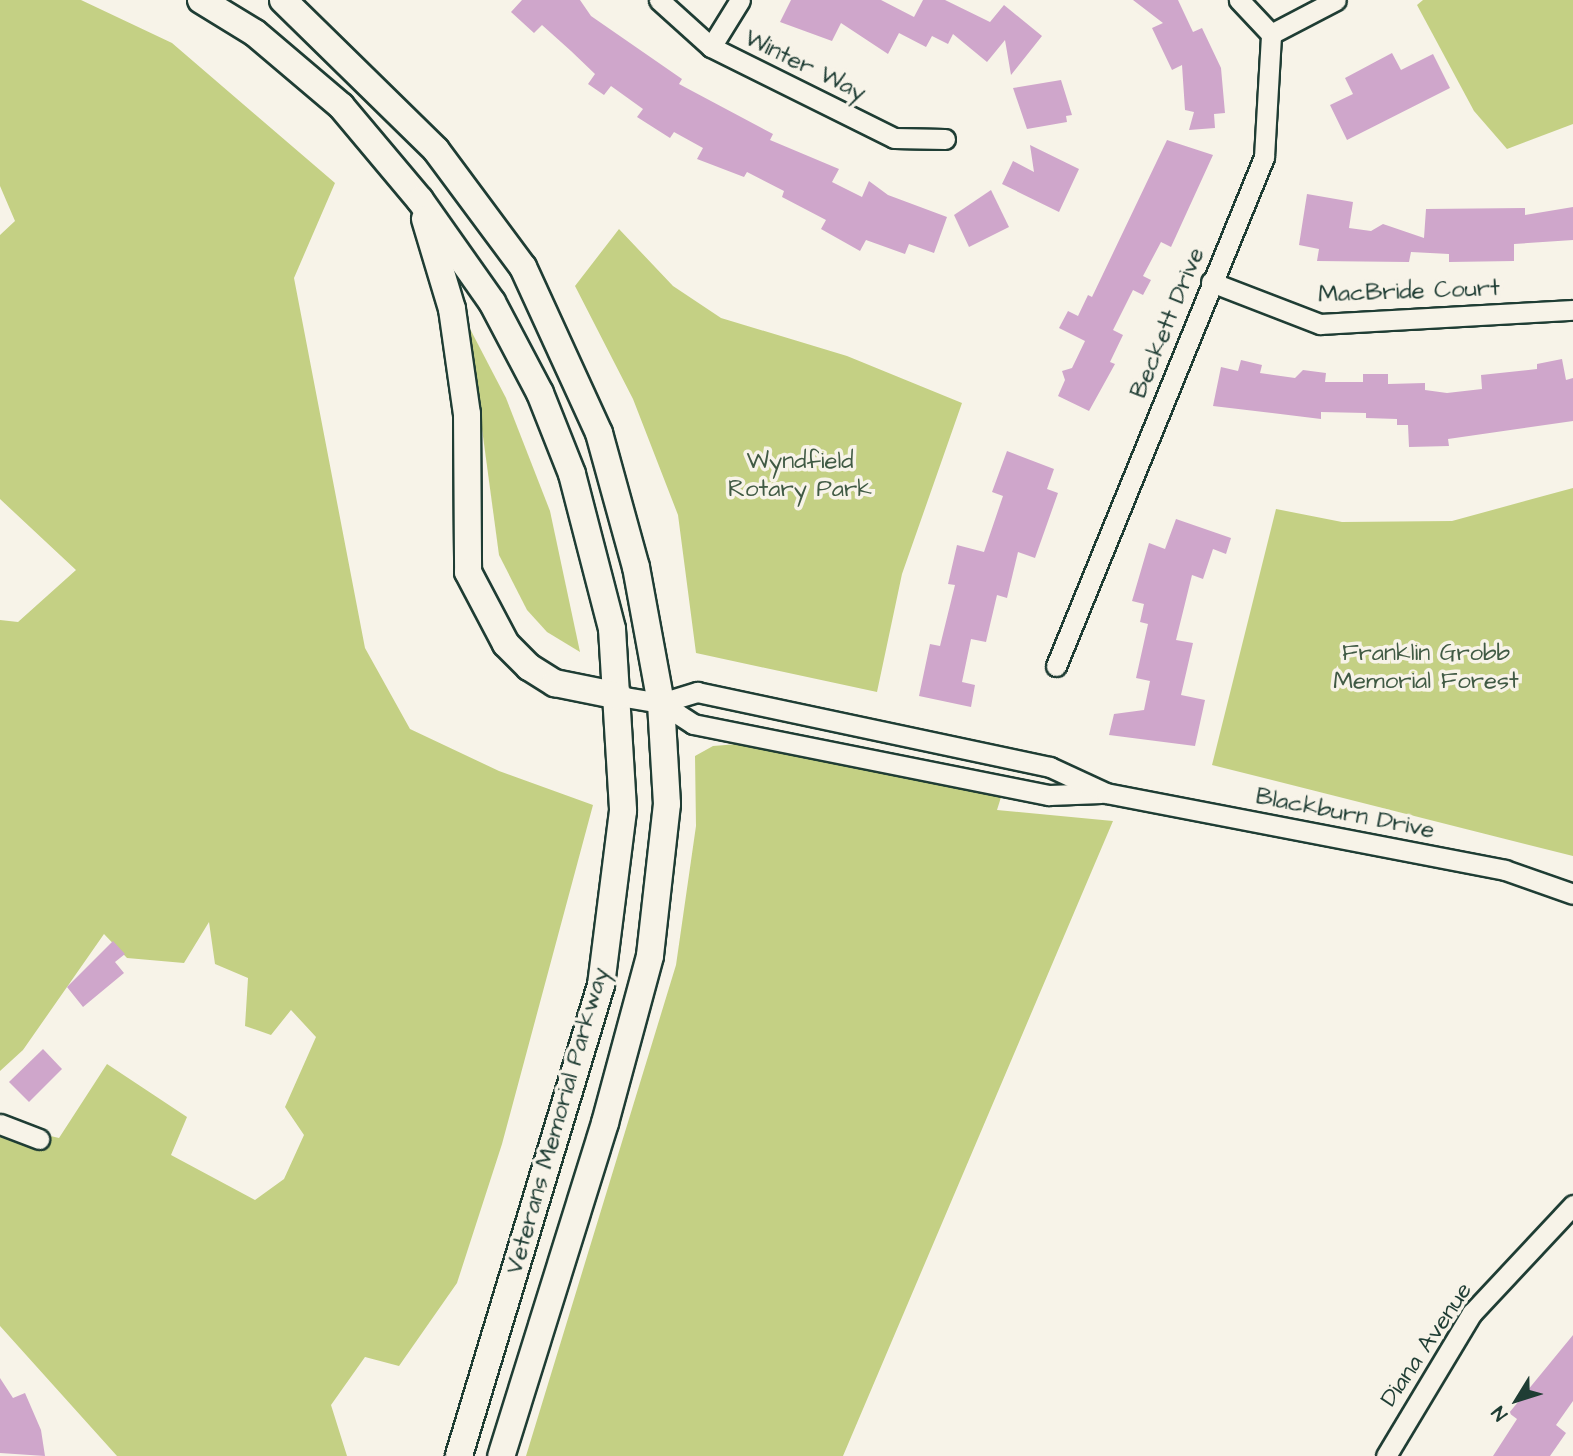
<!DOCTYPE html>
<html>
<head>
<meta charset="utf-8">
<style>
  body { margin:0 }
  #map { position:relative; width:1573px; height:1456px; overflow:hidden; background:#f7f3e8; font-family:"Architects Daughter",sans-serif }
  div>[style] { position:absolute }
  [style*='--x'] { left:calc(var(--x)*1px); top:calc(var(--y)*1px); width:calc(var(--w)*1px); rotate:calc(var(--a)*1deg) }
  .green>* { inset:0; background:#c4d084 }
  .building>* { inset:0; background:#cfa6cb }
  .roads { filter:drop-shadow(2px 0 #1f3d34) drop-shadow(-2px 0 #1f3d34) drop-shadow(0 2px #1f3d34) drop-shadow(0 -2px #1f3d34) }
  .street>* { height:19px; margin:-9.5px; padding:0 9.5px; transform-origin:9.5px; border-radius:9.5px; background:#f7f3e8 }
  .secondary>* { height:26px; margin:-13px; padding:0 13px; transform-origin:13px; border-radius:13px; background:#f7f3e8 }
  span { translate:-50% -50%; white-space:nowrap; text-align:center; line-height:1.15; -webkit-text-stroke:7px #f7f3e8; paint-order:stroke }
  .street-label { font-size:24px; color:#1f3d34 }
  .park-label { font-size:24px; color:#405a44 }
  .north { position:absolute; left:1482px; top:1365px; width:70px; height:70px; -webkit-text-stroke:5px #f7f3e8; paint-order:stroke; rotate:232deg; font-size:19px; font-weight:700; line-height:28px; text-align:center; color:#1f3d34 }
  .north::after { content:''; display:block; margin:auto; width:24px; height:32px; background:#1f3d34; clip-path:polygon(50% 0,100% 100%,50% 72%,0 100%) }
</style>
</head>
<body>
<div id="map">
  <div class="green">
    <i style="clip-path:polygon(0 0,81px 0,172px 43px,335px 183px,294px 278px,365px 648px,410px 729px,499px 771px,593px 805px,502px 1144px,457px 1283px,399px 1366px,365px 1357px,331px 1405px,347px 1456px,117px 1456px,0 1326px,0 1124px,59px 1138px,107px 1064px,187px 1117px,171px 1155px,255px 1200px,284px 1179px,304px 1135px,285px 1107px,316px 1037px,291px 1010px,271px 1035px,245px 1026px,248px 978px,215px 964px,209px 922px,184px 963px,127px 958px,104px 934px,23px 1050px,0 1071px,0 620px,18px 622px,76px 570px,0 499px,0 235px,15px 221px,0 186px)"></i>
    <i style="clip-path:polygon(1423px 0,1573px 0,1573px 124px,1507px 149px,1474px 111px,1417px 5px)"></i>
    <i style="clip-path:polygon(619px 229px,673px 286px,721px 318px,847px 356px,962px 403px,902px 574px,877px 692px,696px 653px,678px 515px,633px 399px,575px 286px)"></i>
    <i style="clip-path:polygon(468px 325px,506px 398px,550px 511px,580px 652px,547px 632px,527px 610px,499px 555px)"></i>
    <i style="clip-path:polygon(1573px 488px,1573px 856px,1212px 765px,1276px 509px,1342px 522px,1452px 521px)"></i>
    <i style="clip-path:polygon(738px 744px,1002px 794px,997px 810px,1113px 821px,843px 1456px,526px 1456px,676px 965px,696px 826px,695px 756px,713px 746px)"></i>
  </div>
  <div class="building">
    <i style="clip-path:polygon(522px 0,580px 0,591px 16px,682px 79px,679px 84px,773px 134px,770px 140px,839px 169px,832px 182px,862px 197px,869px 181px,888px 195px,947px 217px,934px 253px,909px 244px,905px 254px,866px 240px,860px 251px,821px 229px,826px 220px,782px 197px,784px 191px,747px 172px,744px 177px,697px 159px,703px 148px,674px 132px,670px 138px,637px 117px,643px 109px,611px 86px,604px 95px,588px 84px,595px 74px,571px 51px,542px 25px,534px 33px,511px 12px)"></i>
    <i style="clip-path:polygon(791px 0,881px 0,914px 17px,923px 0,945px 0,990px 22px,1004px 5px,1042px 36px,1011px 75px,1005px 40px,987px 62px,953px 34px,948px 44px,932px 36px,926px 47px,899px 33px,888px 54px,841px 23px,832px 41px,780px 22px)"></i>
    <i style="clip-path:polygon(1133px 0,1178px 0,1193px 32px,1202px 28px,1221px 68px,1225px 113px,1214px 114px,1215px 128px,1189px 130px,1194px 112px,1185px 110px,1182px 65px,1172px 70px,1152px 28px,1163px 23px)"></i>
    <i style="clip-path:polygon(1392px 53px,1401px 70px,1433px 54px,1450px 88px,1347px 140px,1330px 105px,1353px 94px,1345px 78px)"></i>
    <i style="clip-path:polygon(1061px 80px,1072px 115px,1066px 116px,1067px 122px,1027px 129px,1013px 88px)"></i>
    <i style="clip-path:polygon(1167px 140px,1213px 155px,1171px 247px,1161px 242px,1143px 276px,1151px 280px,1143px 295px,1133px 290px,1113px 330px,1123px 335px,1110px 362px,1115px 364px,1089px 411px,1058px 396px,1065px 380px,1062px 371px,1072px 368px,1085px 341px,1059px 328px,1068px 311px,1078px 316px,1088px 295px,1092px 297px)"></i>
    <i style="clip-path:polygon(1030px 145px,1079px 169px,1059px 212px,1002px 184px,1013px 161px,1034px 172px)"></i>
    <i style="clip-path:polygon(991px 190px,1009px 227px,969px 247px,954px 215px)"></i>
    <i style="clip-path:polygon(1307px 194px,1353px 202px,1349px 228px,1371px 231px,1383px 224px,1424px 238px,1426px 209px,1525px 208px,1525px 215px,1573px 207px,1573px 240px,1514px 244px,1514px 261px,1449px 262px,1449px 254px,1411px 252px,1409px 262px,1317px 261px,1319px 249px,1299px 245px)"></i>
    <i style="clip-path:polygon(1562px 359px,1566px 380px,1573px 378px,1573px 421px,1448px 439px,1449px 446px,1409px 447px,1408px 425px,1397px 425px,1397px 419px,1366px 418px,1366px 413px,1321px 412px,1321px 419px,1213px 406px,1221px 367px,1238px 371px,1241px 360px,1262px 365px,1260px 373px,1295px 378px,1303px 370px,1326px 373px,1325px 382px,1363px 382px,1363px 374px,1388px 374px,1388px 384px,1425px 383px,1425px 390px,1447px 393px,1482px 389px,1481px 375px,1537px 369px,1537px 364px)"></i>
    <i style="clip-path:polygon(1007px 451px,1054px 469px,1047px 489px,1058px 493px,1035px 558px,1018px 552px,1007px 598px,997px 595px,986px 642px,971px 639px,962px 682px,975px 685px,971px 707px,919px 696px,930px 644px,940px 646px,955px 585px,948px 584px,957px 545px,984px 552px,1003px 496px,992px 492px)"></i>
    <i style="clip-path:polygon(1176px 519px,1231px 538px,1226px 554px,1213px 549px,1203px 579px,1192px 575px,1176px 640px,1193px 643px,1181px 695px,1205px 700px,1195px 746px,1109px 735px,1114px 714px,1144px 710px,1150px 681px,1136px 678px,1148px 624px,1140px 622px,1144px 604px,1132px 601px,1149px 543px,1165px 549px)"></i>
    <i style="clip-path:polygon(113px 941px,125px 954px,115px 962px,124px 973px,83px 1007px,67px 987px)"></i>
    <i style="clip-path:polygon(43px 1049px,62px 1069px,29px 1102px,9px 1082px)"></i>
    <i style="clip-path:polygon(1573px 1335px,1573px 1401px,1556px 1425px,1566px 1433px,1550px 1456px,1493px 1456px,1517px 1419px,1509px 1413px)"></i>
    <i style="clip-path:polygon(0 1378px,13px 1398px,25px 1393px,41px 1430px,45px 1456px,0 1453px)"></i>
  </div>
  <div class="roads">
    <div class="street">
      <i style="--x:659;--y:0;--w:70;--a:42.1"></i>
      <i style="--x:711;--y:47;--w:204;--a:26.4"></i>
      <i style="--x:894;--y:138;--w:51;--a:1.1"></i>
      <i style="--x:1271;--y:34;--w:73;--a:-27.6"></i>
      <i style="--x:711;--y:47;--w:55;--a:-58.3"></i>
      <i style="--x:1211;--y:282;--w:117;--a:21.1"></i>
      <i style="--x:1320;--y:324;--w:253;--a:-3.2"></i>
      <i style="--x:1056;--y:666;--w:550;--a:-67.77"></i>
      <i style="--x:1264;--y:157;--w:123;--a:-86.7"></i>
      <i style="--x:1271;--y:34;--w:47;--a:-133.3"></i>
      <i style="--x:619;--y:696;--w:43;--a:9.5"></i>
      <i style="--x:661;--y:703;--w:38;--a:33"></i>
      <i style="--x:693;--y:724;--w:363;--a:11.3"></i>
      <i style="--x:1049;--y:795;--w:52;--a:-2.2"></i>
      <i style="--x:661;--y:703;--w:38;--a:-17"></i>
      <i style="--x:697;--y:692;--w:361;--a:12"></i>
      <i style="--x:1050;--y:767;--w:62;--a:24.9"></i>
      <i style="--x:1106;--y:793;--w:406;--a:10.9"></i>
      <i style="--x:1505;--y:870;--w:72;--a:19.4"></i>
      <i style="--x:0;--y:1124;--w:42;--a:21"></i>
      <i style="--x:1386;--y:1456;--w:167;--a:-59"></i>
      <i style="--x:1472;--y:1313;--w:148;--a:-46.9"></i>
    </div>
    <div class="secondary">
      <i style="--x:201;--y:0;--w:63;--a:31.4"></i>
      <i style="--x:255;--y:33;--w:113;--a:40.3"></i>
      <i style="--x:341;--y:106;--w:123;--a:50"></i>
      <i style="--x:420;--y:200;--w:125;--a:54.8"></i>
      <i style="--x:492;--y:302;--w:103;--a:62.2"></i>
      <i style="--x:540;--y:393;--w:87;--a:68.4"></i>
      <i style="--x:572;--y:474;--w:160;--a:75.5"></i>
      <i style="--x:612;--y:629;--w:182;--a:86.5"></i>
      <i style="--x:623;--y:811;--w:175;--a:97.2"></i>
      <i style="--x:601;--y:985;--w:492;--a:106.8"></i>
      <i style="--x:283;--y:0;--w:214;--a:44.4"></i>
      <i style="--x:436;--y:150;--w:146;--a:53.4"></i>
      <i style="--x:523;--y:267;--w:183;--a:65.4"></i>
      <i style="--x:599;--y:433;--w:139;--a:74.6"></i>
      <i style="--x:636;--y:567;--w:138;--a:79.6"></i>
      <i style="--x:661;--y:703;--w:101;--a:86.6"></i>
      <i style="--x:667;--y:804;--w:153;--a:96.4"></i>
      <i style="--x:650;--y:956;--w:173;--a:105.1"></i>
      <i style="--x:605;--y:1123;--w:349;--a:107.3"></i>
      <i style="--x:425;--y:219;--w:94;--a:73.3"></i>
      <i style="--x:452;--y:309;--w:106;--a:81.9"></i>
      <i style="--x:467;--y:414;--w:158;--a:89.6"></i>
      <i style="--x:468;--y:572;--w:81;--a:62.2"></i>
      <i style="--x:506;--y:644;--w:33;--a:45"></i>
      <i style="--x:529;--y:667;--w:31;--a:32"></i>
      <i style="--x:555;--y:683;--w:65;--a:11.5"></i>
    </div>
  </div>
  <div class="street-label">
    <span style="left:805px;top:66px;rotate:26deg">Winter Way</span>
    <span style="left:1409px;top:292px;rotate:-2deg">MacBride Court</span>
    <span style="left:1168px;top:323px;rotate:-68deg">Beckett Drive</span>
    <span style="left:1345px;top:814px;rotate:11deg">Blackburn Drive</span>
    <span style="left:558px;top:1121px;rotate:-74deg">Veterans Memorial Parkway</span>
    <span style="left:1427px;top:1345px;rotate:-56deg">Diana Avenue</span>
  </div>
  <div class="park-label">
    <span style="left:800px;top:476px">Wyndfield<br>Rotary Park</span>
    <span style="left:1426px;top:668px">Franklin Grobb<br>Memorial Forest</span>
  </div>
  <div class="north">N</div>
</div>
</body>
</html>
